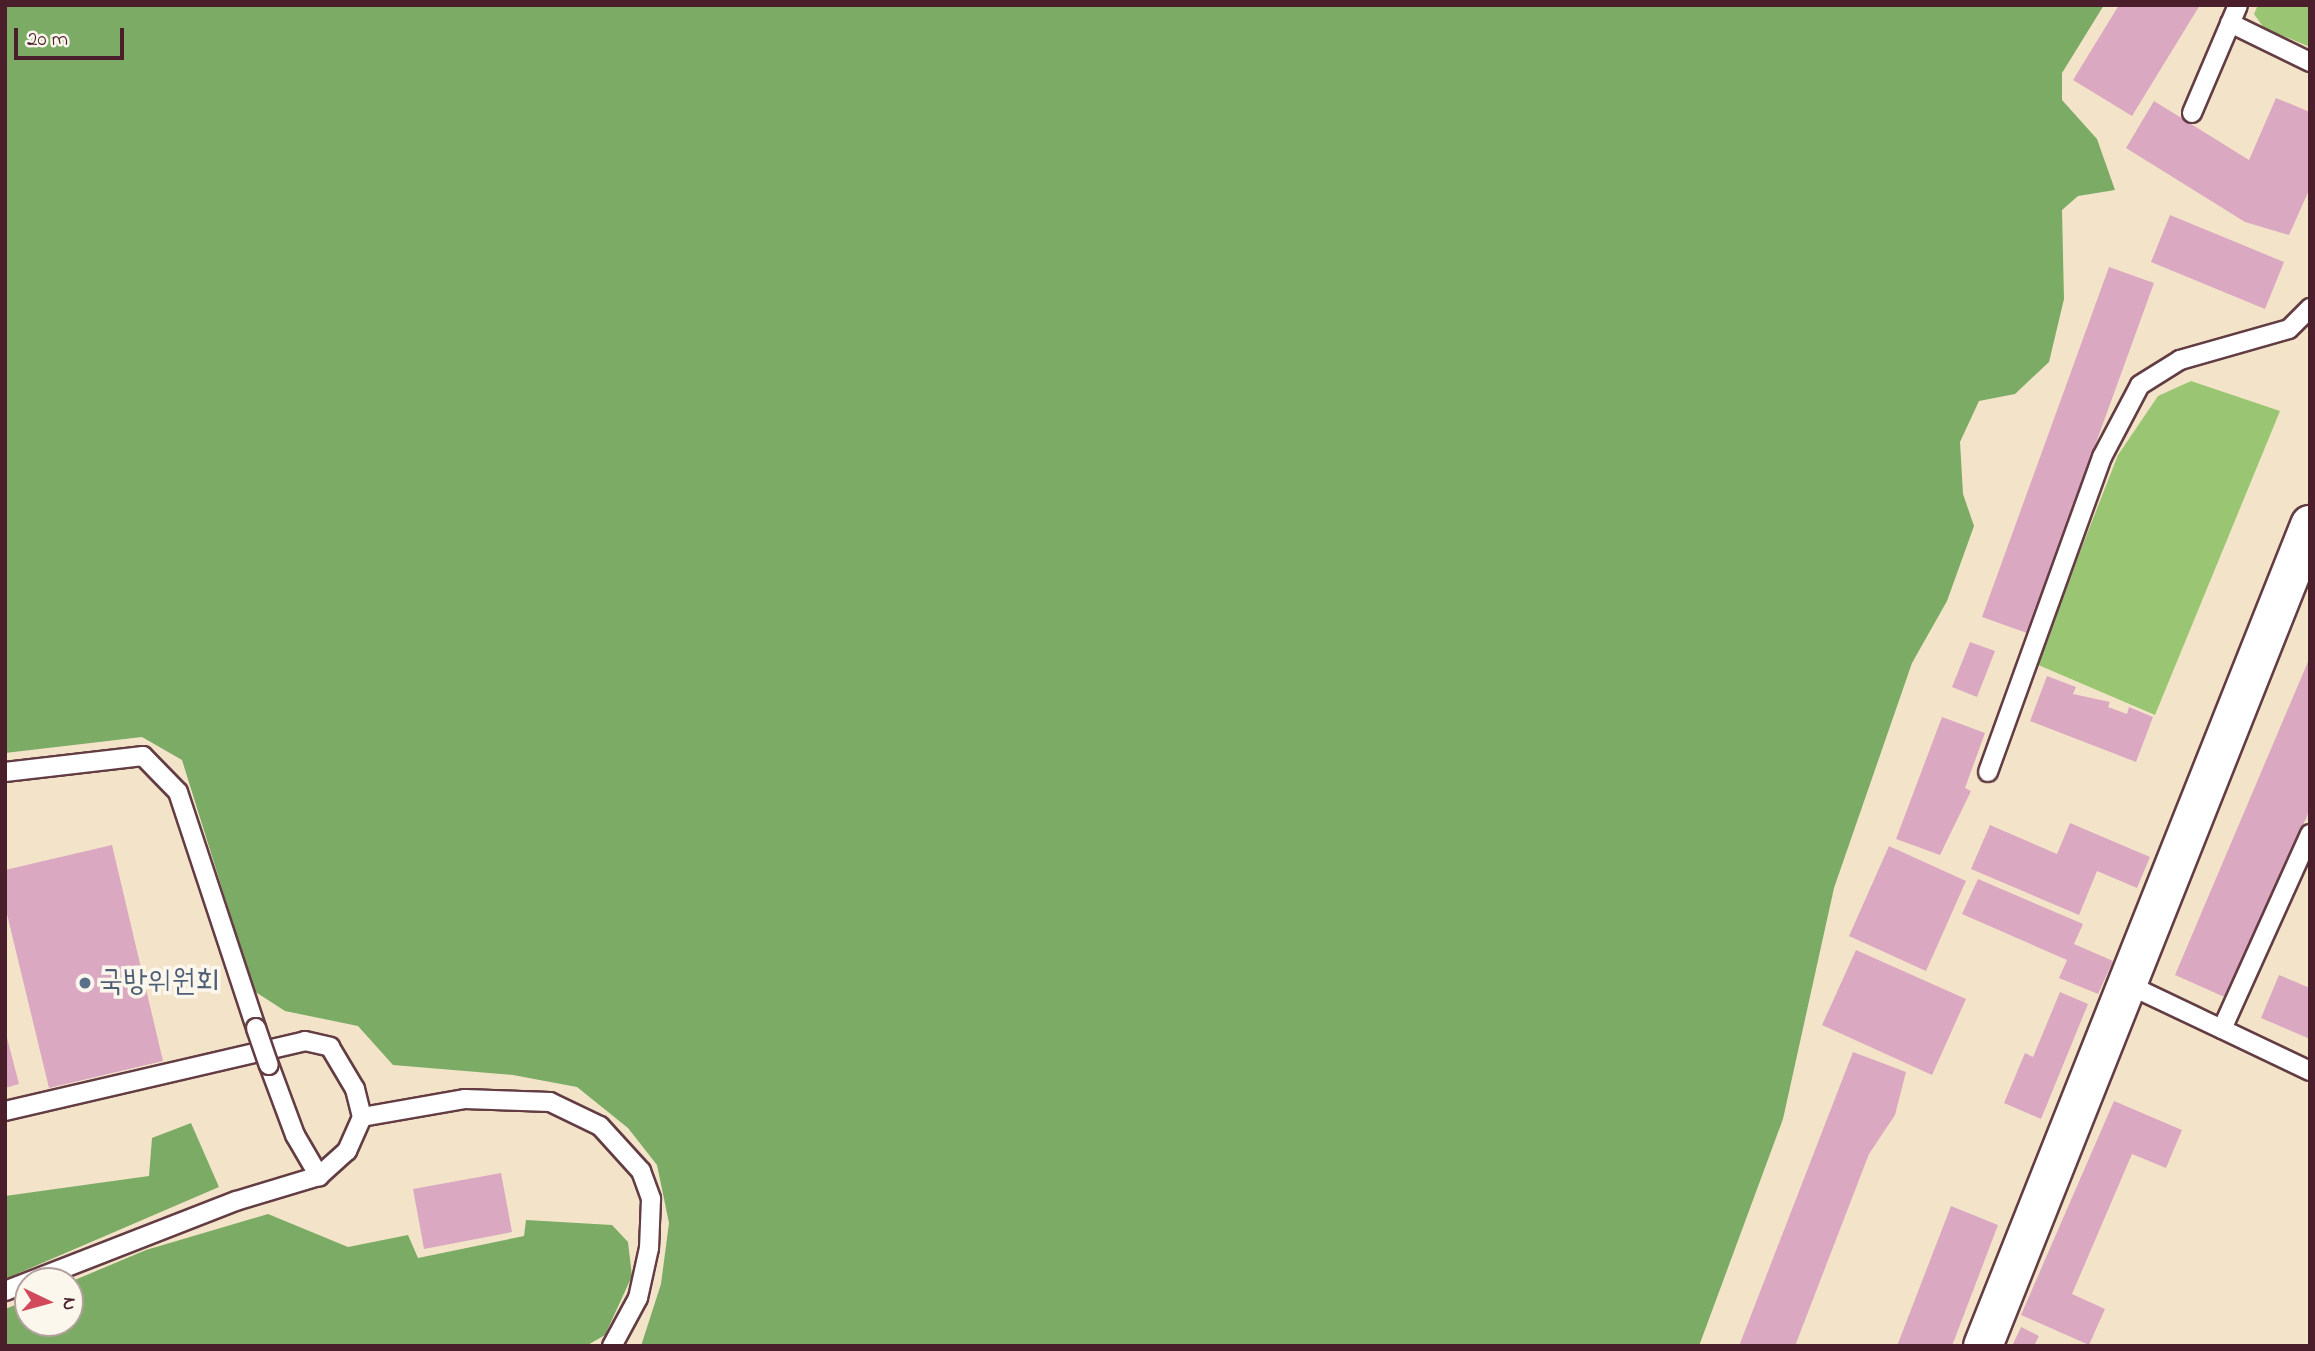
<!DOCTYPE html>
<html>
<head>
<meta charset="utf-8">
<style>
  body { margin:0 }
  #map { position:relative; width:2315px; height:1351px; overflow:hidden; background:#f3e4c9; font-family:"Indie Flower","Poor Story",sans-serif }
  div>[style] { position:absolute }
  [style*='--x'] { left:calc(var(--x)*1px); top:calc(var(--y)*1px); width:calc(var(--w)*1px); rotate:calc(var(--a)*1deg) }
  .green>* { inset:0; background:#9ac673 }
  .forest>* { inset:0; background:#7bab65 }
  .building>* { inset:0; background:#dba8c2 }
  .roads { filter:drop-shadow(2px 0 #633d43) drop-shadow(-2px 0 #633d43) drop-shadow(0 2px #633d43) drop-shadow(0 -2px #633d43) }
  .lane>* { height:18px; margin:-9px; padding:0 9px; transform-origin:9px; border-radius:9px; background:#fff }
  .secondary>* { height:38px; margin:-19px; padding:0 19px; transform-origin:19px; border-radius:19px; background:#fff }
  .bridges { filter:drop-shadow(2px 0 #633d43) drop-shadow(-2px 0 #633d43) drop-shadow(0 2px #633d43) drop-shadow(0 -2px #633d43) }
  .lane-bridge>* { height:18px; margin:-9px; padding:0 9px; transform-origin:9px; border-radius:9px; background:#fff }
  .dots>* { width:19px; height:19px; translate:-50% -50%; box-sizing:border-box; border:4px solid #fbf7ec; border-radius:50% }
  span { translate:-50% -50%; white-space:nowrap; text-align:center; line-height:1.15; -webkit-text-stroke:7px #fbf7ec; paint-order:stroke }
  .service-label { font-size:30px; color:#4e5e75 }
  .left { translate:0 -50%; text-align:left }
  .frame { position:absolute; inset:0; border:7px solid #4a1f2b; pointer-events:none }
  .north { position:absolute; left:14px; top:1267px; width:70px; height:70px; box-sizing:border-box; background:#fbf7ec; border:2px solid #b4a19f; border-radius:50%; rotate:95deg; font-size:19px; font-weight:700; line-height:28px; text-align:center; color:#4a1f2b }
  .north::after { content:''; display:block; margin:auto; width:24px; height:32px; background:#d1495b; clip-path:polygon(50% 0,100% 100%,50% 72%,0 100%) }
  .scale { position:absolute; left:14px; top:28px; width:110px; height:32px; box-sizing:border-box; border:4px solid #4a1f2b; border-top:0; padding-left:9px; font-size:21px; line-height:24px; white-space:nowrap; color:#4a1f2b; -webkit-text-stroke:5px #fbf7ec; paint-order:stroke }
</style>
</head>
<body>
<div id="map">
  <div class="green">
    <i style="clip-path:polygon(2258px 5px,2310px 5px,2310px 47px,2264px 28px,2254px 14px)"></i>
    <i style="clip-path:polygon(2191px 381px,2280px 411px,2155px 715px,2036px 664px,2118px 455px,2158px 396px)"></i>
  </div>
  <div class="forest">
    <i style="clip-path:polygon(5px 5px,2104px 5px,2062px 73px,2062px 100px,2097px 139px,2115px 190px,2078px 196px,2062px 210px,2064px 299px,2049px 362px,2015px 394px,1979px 401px,1960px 442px,1963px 494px,1974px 526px,1947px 601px,1912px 663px,1834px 888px,1783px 1119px,1699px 1346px,641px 1346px,661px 1284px,669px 1223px,657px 1165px,628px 1128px,577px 1087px,513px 1075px,393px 1065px,358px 1026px,285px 1011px,254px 991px,182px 760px,142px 737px,5px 753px)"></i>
    <i style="clip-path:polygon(191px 1123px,219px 1187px,5px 1279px,5px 1196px,149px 1176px,152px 1138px)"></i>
    <i style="clip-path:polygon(268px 1214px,348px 1247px,408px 1235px,418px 1258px,524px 1236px,526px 1220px,612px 1225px,628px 1242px,632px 1276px,605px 1335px,586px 1346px,5px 1346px,5px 1309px,28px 1300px,28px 1323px,70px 1323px,70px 1282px,146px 1250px)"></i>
  </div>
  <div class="building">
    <i style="clip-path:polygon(2119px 5px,2200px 5px,2132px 116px,2073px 80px)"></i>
    <i style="clip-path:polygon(2276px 98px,2310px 112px,2310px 188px,2289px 235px,2245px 222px,2126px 148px,2154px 101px,2249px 160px)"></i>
    <i style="clip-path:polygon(2170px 215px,2284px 262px,2265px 309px,2151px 262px)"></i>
    <i style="clip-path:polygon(2109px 267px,2154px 283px,2027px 633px,1982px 617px)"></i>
    <i style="clip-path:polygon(1970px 642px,1995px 651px,1977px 697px,1952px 687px)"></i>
    <i style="clip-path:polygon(2310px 657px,2310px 809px,2229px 999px,2175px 975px)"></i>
    <i style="clip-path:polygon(2047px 676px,2076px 687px,2073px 694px,2110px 702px,2108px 707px,2127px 714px,2129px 707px,2153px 717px,2136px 762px,2030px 721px)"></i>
    <i style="clip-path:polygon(1942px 717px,1985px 733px,1965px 788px,1971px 791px,1940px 855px,1896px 839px)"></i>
    <i style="clip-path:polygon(2070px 823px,2150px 857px,2137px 888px,2097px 871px,2079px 915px,1971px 869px,1990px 825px,2057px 854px)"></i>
    <i style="clip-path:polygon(112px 845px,163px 1061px,49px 1088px,5px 906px,5px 870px)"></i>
    <i style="clip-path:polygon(1889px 846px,1966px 881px,1926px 971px,1849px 936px)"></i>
    <i style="clip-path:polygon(1978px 879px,2083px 924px,2074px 944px,2113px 961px,2098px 994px,2059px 978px,2067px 960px,1962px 914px)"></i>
    <i style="clip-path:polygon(1856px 950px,1966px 999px,1932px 1075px,1822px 1025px)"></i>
    <i style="clip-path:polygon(2279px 975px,2310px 988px,2310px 1039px,2261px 1018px)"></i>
    <i style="clip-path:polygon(2060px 992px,2088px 1004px,2041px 1119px,2004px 1103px,2025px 1053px,2033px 1057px)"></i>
    <i style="clip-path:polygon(5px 1030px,19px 1084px,5px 1088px)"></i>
    <i style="clip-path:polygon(1853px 1052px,1906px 1072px,1895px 1115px,1869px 1154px,1795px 1346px,1739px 1346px)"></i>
    <i style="clip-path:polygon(2114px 1101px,2182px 1130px,2166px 1168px,2132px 1154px,2072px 1294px,2105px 1309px,2089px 1345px,2021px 1315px)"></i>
    <i style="clip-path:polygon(501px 1173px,512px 1232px,424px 1249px,413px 1189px)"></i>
    <i style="clip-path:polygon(1951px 1206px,1998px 1225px,1952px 1346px,1897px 1346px)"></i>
    <i style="clip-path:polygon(2021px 1327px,2039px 1336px,2034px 1346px,2012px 1346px)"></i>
  </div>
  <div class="roads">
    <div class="lane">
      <i style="--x:2230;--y:23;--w:89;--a:26"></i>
      <i style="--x:2192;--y:113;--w:117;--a:-66.9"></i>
      <i style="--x:5;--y:772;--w:139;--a:-6.6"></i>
      <i style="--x:143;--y:756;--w:50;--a:45.8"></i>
      <i style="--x:178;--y:792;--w:249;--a:71.7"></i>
      <i style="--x:1988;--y:772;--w:335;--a:-70.1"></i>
      <i style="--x:2102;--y:457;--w:81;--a:-62.2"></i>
      <i style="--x:2140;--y:385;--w:47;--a:-32"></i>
      <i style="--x:2180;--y:360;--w:113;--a:-15.9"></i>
      <i style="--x:2289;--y:329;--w:30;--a:-45"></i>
      <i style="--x:2129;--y:985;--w:200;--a:25.4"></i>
      <i style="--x:2222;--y:1029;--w:214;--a:-65.7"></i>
      <i style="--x:269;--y:1065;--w:75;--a:69.6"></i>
      <i style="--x:295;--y:1135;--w:48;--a:59.7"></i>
      <i style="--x:5;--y:1111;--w:308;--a:-13.1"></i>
      <i style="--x:305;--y:1041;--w:26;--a:13"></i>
      <i style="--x:330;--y:1047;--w:49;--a:59.2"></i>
      <i style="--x:355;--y:1089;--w:29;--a:76"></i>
      <i style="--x:5;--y:1291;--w:248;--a:-21.3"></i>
      <i style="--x:236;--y:1201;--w:87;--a:-16.8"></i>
      <i style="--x:319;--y:1176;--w:38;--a:-42"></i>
      <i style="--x:347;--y:1151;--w:37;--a:-66"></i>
      <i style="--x:362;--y:1117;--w:105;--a:-9.9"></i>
      <i style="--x:465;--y:1099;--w:85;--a:2"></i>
      <i style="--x:550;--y:1102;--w:55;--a:25.6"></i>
      <i style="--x:600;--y:1126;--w:61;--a:47.7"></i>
      <i style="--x:641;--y:1171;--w:30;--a:70"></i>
      <i style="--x:651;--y:1199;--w:49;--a:92.3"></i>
      <i style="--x:649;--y:1248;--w:51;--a:102.4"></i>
      <i style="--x:638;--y:1298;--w:55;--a:118.4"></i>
    </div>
    <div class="secondary">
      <i style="--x:1983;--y:1346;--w:884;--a:-68.28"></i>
    </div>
  </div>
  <div class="bridges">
    <div class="lane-bridge">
      <i style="--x:256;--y:1028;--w:39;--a:71"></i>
    </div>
  </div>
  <div class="dots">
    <i style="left:85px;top:983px;background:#5c6f8a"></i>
  </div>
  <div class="service-label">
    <span class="left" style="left:99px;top:983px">국방위원회</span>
  </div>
  <div class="frame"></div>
  <div class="north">N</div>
  <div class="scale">20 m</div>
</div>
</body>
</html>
